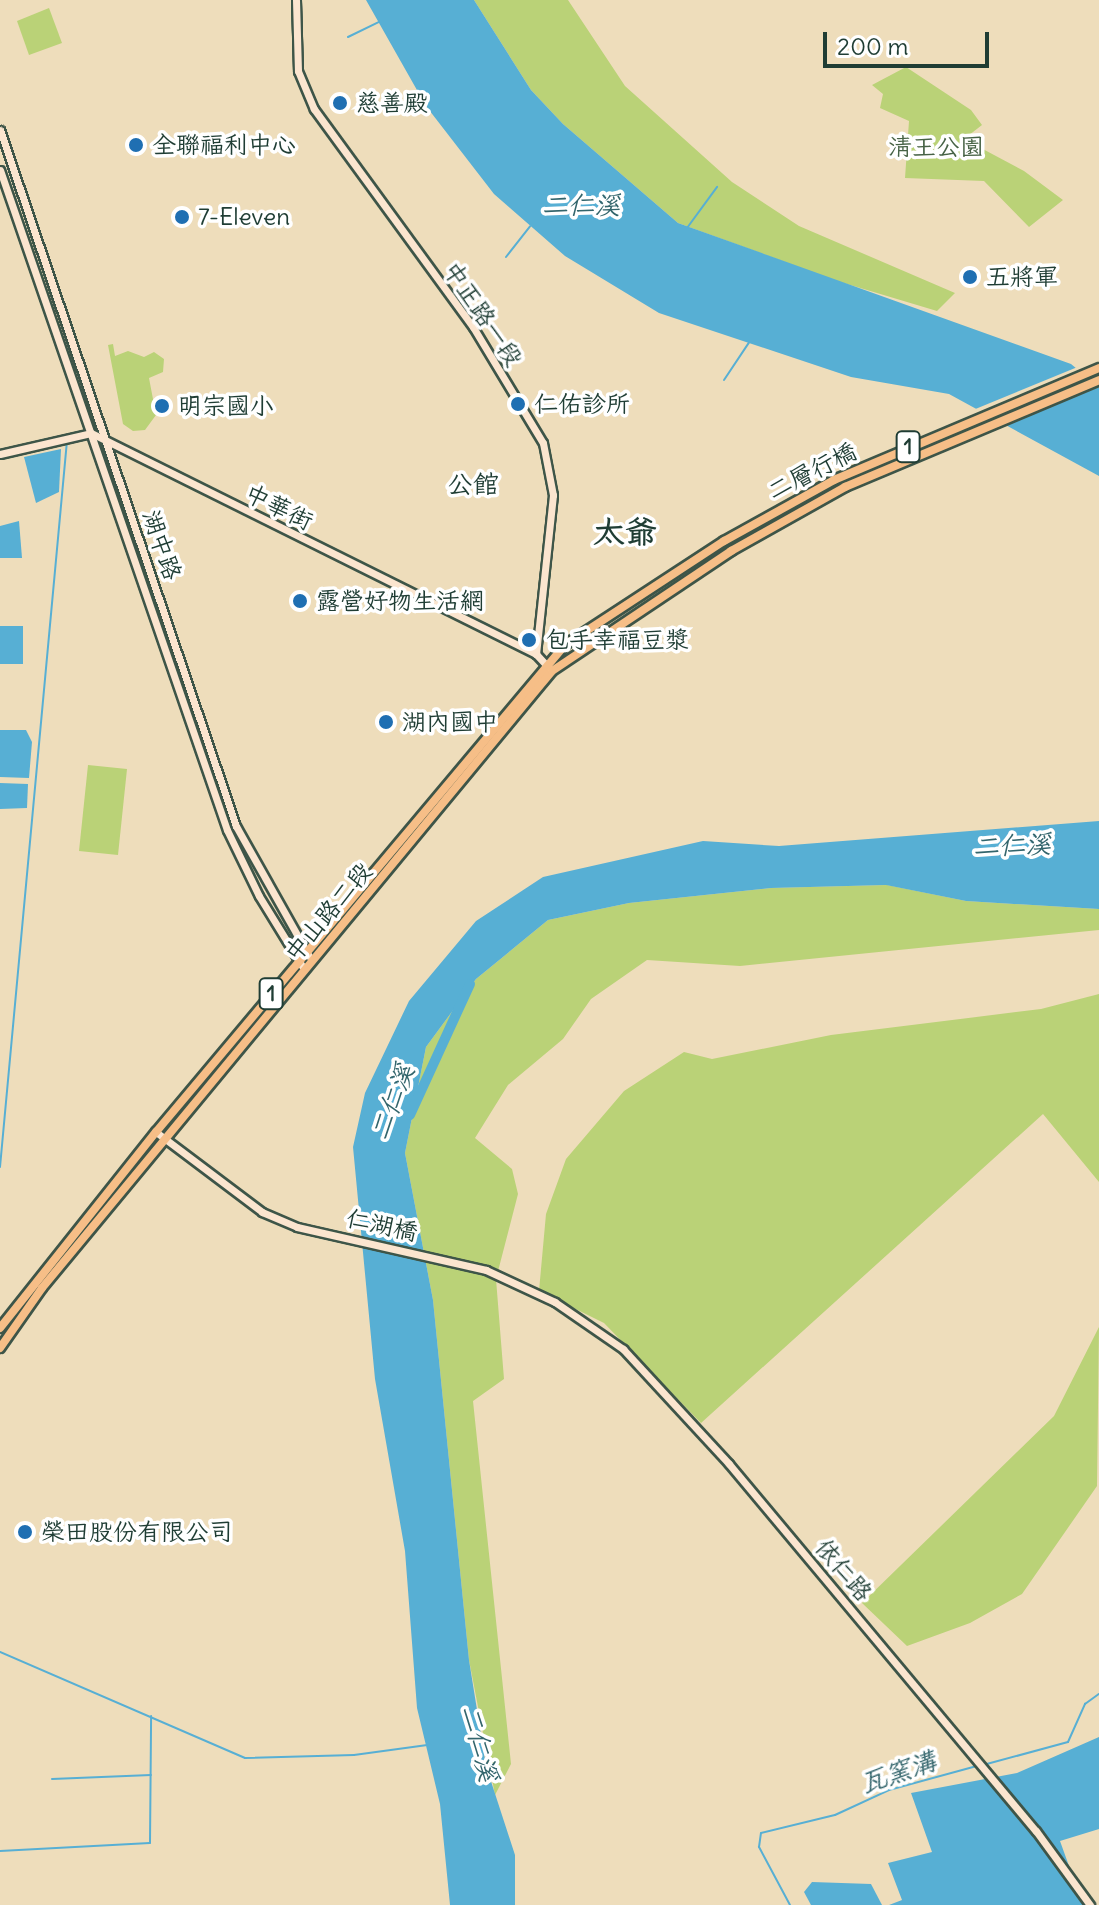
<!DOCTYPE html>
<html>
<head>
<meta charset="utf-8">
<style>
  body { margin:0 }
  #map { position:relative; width:1099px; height:1905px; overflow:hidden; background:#edb; font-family:Delius,"LXGW WenKai TC",sans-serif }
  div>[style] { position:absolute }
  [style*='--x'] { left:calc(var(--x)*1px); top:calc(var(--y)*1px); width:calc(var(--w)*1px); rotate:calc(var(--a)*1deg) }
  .green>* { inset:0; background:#bad277 }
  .water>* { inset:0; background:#57afd4 }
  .pier>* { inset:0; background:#edb }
  .stream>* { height:2px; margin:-1px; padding:0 1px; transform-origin:1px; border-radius:1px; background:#57afd4 }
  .river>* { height:10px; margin:-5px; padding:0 5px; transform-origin:5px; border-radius:5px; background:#57afd4 }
  .roads { filter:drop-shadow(2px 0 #3e5548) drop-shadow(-2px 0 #3e5548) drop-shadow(0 2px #3e5548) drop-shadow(0 -2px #3e5548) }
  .secondary>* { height:7px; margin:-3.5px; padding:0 3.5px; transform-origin:3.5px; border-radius:3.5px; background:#fbe5cf }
  .primary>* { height:8px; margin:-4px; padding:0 4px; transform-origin:4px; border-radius:4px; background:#f6be87 }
  .dots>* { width:22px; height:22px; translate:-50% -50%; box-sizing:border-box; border:4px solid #fff; border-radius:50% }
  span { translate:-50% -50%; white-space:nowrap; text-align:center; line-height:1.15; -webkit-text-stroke:7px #fff; paint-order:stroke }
  .shield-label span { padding:2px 6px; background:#fff; border:2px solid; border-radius:6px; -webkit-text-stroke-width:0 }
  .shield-label { font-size:22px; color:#1f3d34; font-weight:700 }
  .poi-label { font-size:24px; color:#1f3d34 }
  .left { translate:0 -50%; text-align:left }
  .park-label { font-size:24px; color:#466245 }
  .street-label { font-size:24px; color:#1f3d34 }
  .water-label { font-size:26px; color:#33656c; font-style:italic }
  .neighbourhood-label { font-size:26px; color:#1f3d34 }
  .district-label { font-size:32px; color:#1f3d34; font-weight:700 }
  .scale { position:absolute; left:823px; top:32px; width:166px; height:36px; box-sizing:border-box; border:4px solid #1f3d34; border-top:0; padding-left:10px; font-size:24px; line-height:28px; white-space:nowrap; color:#1f3d34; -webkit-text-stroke:6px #fff; paint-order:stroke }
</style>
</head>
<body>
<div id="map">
  <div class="green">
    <i style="clip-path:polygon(474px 0,568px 0,625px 86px,732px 182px,799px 226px,955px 293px,937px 311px,837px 281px,678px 223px,563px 124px,531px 90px)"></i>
    <i style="clip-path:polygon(49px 8px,62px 43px,29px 55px,17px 21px)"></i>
    <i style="clip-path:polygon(906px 67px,971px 110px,982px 125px,964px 139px,1024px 171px,1063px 200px,1029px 227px,984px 181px,905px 178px,909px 121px,880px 108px,883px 94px,872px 85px)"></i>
    <i style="clip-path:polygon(113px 344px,115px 356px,128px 351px,144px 357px,154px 352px,164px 359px,163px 372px,149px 378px,156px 415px,145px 430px,133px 431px,123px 424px,108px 345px)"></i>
    <i style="clip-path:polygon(88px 765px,127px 769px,118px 855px,79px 851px)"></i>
    <i style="clip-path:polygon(887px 885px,966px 901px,1099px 909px,1099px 930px,740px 966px,647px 960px,591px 999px,563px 1039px,508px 1085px,475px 1138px,512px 1169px,518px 1194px,496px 1279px,504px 1379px,473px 1401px,511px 1764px,495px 1795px,469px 1660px,433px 1300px,405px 1153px,426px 1047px,476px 979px,548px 920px,629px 903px,771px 888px)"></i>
    <i style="clip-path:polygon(1099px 994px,1099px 1182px,1043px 1114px,701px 1423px,604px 1323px,539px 1291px,546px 1214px,566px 1159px,624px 1091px,684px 1052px,712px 1059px,831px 1035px,1041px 1009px)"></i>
    <i style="clip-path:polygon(1099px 1327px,1097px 1486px,1022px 1594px,970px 1623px,907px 1646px,862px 1603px,1054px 1416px)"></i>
  </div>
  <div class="water">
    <i style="clip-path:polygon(366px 0,474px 0,531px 90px,563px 124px,678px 223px,1071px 364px,1099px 387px,1099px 476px,949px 394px,851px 377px,659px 313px,565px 256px,494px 194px,426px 106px)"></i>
    <i style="clip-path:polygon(61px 449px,59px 492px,36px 503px,24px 457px)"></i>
    <i style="clip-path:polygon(19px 521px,22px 558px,0 558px,0 526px)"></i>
    <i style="clip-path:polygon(0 626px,23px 626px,23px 664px,0 664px)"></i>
    <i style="clip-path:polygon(0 730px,26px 730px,32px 742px,29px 778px,0 777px)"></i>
    <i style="clip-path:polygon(0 783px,28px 784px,27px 808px,0 809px)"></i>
    <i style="clip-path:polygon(1099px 821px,1099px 909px,966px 901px,886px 885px,771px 888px,629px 903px,548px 920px,476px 979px,426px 1047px,405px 1153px,433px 1300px,469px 1660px,486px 1766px,515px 1855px,515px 1905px,450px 1905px,440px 1804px,417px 1708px,405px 1551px,375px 1379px,353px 1147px,365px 1093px,409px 1001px,476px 921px,543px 877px,703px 841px,779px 846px)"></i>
    <i style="clip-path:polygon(1099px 1737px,1099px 1829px,1060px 1841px,1083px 1905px,889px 1905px,902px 1900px,888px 1863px,932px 1852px,911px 1793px,1017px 1773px)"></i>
    <i style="clip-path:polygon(812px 1882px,871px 1884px,882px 1905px,811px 1905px,804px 1892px)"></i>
  </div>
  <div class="pier">
    <i style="clip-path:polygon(1080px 366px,1099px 387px,1003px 426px,973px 410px)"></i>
  </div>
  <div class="stream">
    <i style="--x:348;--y:37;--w:34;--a:-26"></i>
    <i style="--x:687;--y:228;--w:51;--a:-53.8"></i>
    <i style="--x:506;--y:257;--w:39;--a:-52"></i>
    <i style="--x:724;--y:380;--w:47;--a:-56.3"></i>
    <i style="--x:0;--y:1167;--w:730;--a:-84.73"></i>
    <i style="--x:0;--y:1652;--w:267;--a:23.4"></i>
    <i style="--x:245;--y:1758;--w:109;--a:-1.6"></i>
    <i style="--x:354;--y:1755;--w:74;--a:-7.8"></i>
    <i style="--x:983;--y:1765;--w:88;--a:-15.1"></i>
    <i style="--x:1068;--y:1742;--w:42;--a:-65.9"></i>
    <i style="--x:1085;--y:1704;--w:17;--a:-36"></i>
    <i style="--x:52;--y:1779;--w:99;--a:-2.3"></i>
    <i style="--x:0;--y:1851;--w:150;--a:-3.1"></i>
    <i style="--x:150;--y:1843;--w:127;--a:-89.5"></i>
    <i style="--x:790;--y:1905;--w:66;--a:-118.1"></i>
    <i style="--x:759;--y:1847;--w:14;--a:-82"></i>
    <i style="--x:761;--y:1833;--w:76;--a:-13.7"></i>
    <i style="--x:835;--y:1815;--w:60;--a:-24.8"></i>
    <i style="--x:889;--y:1790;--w:91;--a:-15.3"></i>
  </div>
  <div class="river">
    <i style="--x:410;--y:1115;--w:144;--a:-65.4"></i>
  </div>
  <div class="roads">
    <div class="secondary">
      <i style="--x:296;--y:0;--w:71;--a:88.4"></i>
      <i style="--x:298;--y:71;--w:41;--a:67.2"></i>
      <i style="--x:314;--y:109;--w:270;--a:53.9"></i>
      <i style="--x:473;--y:327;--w:135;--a:58.9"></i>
      <i style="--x:543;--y:443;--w:53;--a:79.1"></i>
      <i style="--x:553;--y:495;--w:160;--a:96.1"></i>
      <i style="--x:536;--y:654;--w:21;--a:47"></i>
      <i style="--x:0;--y:130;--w:735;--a:71.27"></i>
      <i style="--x:236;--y:826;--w:149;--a:60.7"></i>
      <i style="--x:0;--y:170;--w:698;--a:71.02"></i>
      <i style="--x:227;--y:830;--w:73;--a:64.1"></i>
      <i style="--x:259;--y:896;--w:82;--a:58.4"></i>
      <i style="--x:0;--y:454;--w:93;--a:-13"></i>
      <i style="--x:91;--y:433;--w:497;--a:26.4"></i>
      <i style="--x:156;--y:1132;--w:133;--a:37"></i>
      <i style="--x:262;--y:1212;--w:38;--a:23"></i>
      <i style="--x:297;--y:1227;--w:194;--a:12.8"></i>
      <i style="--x:486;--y:1270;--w:76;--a:24.9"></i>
      <i style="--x:555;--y:1302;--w:83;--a:34.7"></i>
      <i style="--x:623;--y:1349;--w:156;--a:47.3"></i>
      <i style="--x:729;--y:1464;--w:478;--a:50.1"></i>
      <i style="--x:1036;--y:1831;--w:92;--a:53.9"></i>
    </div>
    <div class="primary">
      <i style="--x:0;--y:1328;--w:251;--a:-51.5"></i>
      <i style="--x:156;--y:1132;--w:636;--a:-49.98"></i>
      <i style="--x:565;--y:645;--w:190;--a:-33.2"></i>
      <i style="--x:724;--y:541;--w:126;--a:-29"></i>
      <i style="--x:834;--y:480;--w:288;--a:-22.9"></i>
      <i style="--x:0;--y:1348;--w:73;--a:-55"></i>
      <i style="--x:42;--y:1288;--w:800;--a:-50.42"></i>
      <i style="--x:552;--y:671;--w:216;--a:-33.8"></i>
      <i style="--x:731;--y:551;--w:131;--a:-29.3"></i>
      <i style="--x:845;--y:487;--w:276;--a:-22.8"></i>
    </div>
  </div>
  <div class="dots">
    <i style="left:340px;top:103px;background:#1f6fb2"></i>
    <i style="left:136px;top:145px;background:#1f6fb2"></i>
    <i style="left:182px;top:217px;background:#1f6fb2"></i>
    <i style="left:970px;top:277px;background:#1f6fb2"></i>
    <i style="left:518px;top:404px;background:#1f6fb2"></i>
    <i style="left:162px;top:406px;background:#1f6fb2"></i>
    <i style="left:300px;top:601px;background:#1f6fb2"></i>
    <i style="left:529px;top:640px;background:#1f6fb2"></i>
    <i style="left:386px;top:722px;background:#1f6fb2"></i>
    <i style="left:25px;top:1532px;background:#1f6fb2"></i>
  </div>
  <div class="shield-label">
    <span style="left:908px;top:447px">1</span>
    <span style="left:271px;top:994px">1</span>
  </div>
  <div class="poi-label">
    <span class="left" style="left:356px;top:103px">慈善殿</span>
    <span class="left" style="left:152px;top:145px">全聯福利中心</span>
    <span class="left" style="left:198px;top:217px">7-Eleven</span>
    <span class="left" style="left:986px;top:277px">五將軍</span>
    <span class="left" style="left:534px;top:404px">仁佑診所</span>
    <span class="left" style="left:178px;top:406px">明宗國小</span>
    <span class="left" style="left:316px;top:601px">露營好物生活網</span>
    <span class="left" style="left:545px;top:640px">包手幸福豆漿</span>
    <span class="left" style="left:402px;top:722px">湖內國中</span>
    <span class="left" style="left:41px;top:1532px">榮田股份有限公司</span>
  </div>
  <div class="park-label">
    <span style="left:936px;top:147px">清王公園</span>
  </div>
  <div class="street-label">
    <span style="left:483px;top:314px;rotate:56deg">中正路一段</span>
    <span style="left:812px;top:471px;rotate:-27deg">二層行橋</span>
    <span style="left:279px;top:507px;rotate:26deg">中華街</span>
    <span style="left:162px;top:545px;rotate:71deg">湖中路</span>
    <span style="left:328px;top:912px;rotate:-50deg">中山路二段</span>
    <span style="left:382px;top:1225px;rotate:12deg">仁湖橋</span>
    <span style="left:844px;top:1570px;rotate:50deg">依仁路</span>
  </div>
  <div class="water-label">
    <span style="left:581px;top:205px">二仁溪</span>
    <span style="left:1012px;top:845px;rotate:-2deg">二仁溪</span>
    <span style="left:392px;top:1102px;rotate:-69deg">二仁溪</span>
    <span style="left:480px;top:1743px;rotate:75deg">二仁溪</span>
    <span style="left:898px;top:1772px;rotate:-19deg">瓦窯溝</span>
  </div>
  <div class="neighbourhood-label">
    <span style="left:473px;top:484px">公館</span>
  </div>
  <div class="district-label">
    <span style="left:625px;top:532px">太爺</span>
  </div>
  <div class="scale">200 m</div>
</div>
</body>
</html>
